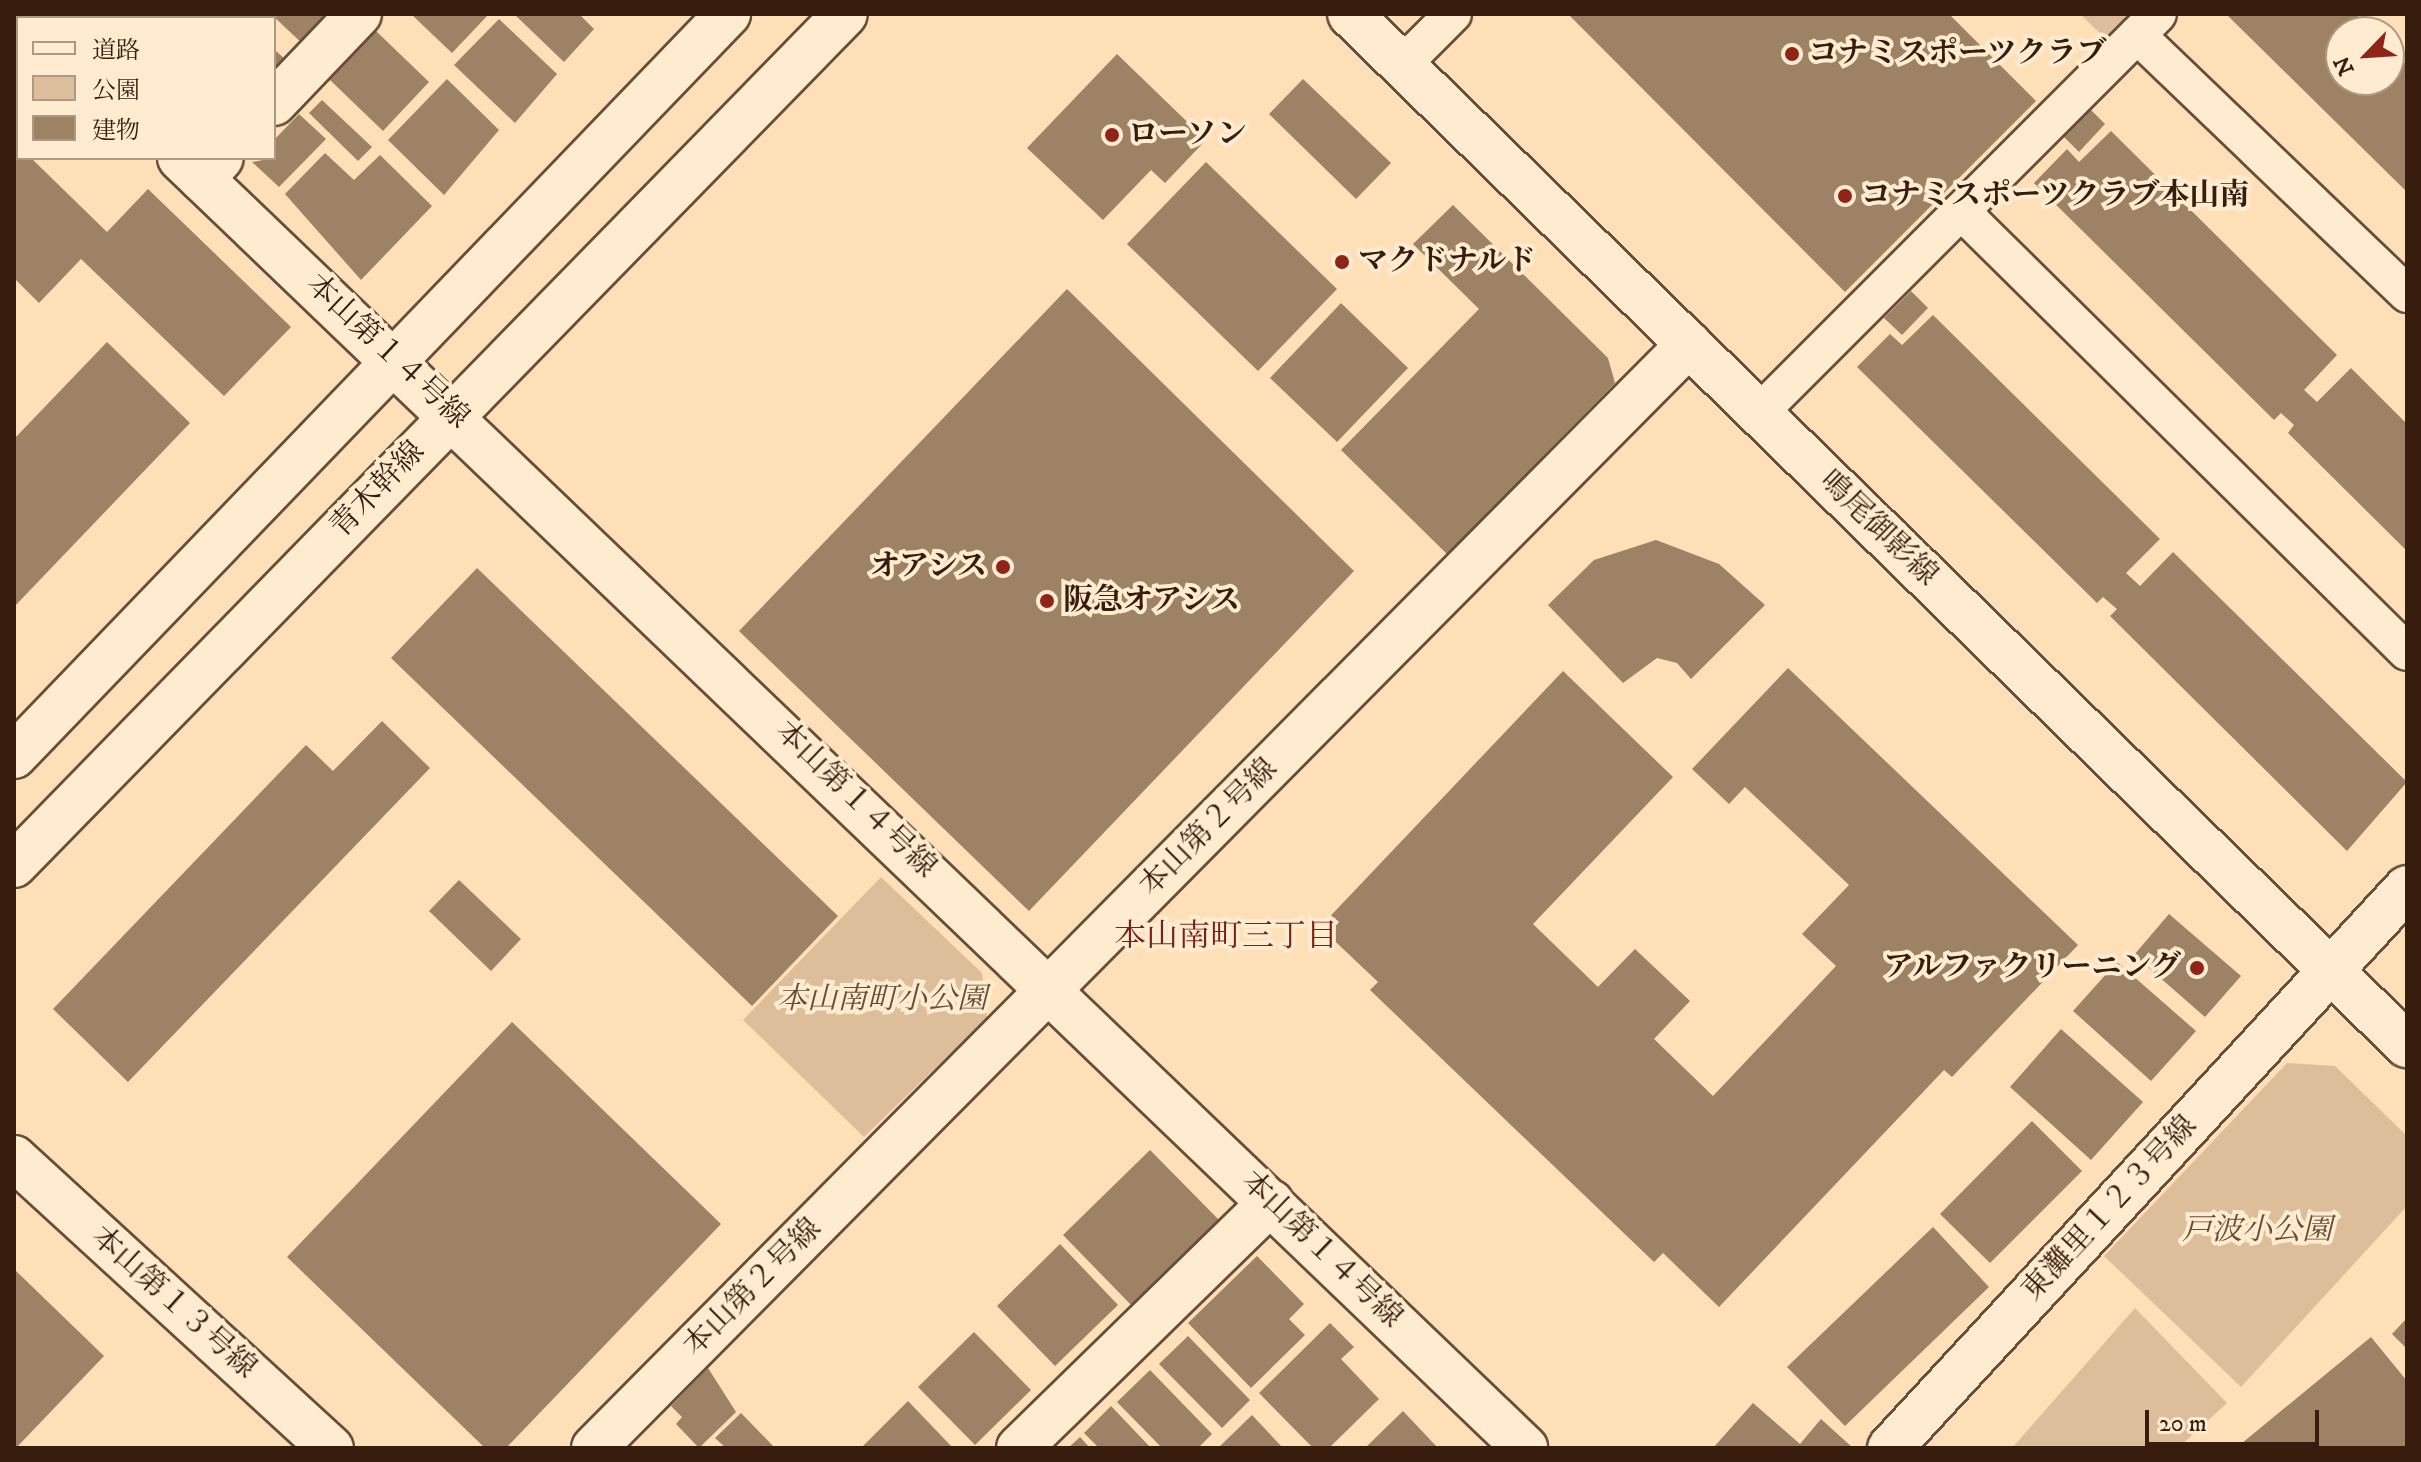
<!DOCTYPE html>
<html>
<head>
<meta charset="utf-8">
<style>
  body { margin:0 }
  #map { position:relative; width:2421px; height:1462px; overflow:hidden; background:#fde0b7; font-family:"IM FELL DW Pica","Noto Serif JP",serif }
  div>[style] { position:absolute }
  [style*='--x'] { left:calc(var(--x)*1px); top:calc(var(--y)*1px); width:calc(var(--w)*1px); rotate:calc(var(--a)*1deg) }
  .green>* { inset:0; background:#dcbf9a }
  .building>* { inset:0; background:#9e8265 }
  .roads { filter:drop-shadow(2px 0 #694d38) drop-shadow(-2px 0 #694d38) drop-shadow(0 2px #694d38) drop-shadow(0 -2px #694d38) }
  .lane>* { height:36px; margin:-18px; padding:0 18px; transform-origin:18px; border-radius:18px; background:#feebd0 }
  .street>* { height:44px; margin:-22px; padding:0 22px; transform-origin:22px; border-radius:22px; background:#feebd0 }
  .secondary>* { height:44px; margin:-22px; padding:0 22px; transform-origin:22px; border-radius:22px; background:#feebd0 }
  .dots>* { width:22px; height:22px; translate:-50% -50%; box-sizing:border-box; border:4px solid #feebd0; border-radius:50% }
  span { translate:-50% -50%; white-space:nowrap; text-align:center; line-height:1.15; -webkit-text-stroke:8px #feebd0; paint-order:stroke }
  .poi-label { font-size:30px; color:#381c0d; font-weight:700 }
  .left { translate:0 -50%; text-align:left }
  .right { translate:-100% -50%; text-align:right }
  .street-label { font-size:30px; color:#381c0d }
  .park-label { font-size:30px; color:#694d37; font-style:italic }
  .neighbourhood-label { font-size:32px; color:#7a1f14 }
  .frame { position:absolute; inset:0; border:16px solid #381c0d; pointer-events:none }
  .legend { position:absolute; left:16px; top:16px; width:260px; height:144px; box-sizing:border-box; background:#feebd0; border:2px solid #af9882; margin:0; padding:10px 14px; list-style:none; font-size:24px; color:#381c0d }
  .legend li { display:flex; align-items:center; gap:16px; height:40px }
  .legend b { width:40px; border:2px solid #af9882 }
  .north { position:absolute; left:2325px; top:16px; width:80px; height:80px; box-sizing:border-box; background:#feebd0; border:2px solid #af9882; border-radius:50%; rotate:245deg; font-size:22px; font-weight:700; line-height:32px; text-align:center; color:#381c0d }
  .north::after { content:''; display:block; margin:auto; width:28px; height:36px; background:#8f2418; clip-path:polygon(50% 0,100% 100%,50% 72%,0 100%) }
  .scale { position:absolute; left:2145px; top:1410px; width:174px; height:36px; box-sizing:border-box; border:4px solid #381c0d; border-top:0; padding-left:10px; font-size:24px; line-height:28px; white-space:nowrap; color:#381c0d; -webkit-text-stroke:6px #feebd0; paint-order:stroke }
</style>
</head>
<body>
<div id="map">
  <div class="green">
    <i style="clip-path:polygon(2080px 14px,2137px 14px,2109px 42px)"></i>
    <i style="clip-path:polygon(881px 877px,982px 973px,987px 1018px,864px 1137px,743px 1020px)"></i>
    <i style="clip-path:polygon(2287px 1063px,2335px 1066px,2407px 1136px,2407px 1206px,2241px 1387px,2104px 1256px)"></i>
    <i style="clip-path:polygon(2135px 1308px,2227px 1403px,2178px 1448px,2012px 1448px)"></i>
  </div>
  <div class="building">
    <i style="clip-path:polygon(120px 14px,220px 14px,116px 18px)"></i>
    <i style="clip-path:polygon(271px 14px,339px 14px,307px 48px)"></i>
    <i style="clip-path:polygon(411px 14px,489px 14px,452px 53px)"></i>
    <i style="clip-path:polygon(514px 14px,579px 14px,594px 29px,564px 62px)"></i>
    <i style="clip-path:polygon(1568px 14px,1949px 14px,2036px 101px,1845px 292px)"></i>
    <i style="clip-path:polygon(2226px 14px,2356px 14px,2374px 32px,2341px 32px,2341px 80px,2389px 80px,2389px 47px,2407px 65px,2407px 192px)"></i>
    <i style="clip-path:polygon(499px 19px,557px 74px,515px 123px,454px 65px)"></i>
    <i style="clip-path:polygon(376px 31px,429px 82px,383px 131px,330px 80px)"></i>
    <i style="clip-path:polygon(274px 49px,289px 63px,274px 79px)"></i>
    <i style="clip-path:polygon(1117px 54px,1206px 140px,1165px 183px,1151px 170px,1103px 220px,1027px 148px)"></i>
    <i style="clip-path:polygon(447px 79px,499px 130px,444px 195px,388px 140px)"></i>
    <i style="clip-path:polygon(1303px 79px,1391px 163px,1356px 199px,1269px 114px)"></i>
    <i style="clip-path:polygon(322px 100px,372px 147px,358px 161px,309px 113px)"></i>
    <i style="clip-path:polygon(2088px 107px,2105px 124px,2079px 152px,2061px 134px)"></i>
    <i style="clip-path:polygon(299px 114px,326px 139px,279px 187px,252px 162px,274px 158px,274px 140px)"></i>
    <i style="clip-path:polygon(2111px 131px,2337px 355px,2304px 390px,2317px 402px,2351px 368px,2407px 424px,2407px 551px,2288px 433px,2294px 425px,2281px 413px,2274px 420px,2034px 183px,2067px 149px,2079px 162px)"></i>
    <i style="clip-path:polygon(14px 142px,18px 158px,31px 158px,107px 232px,148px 189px,291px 327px,224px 396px,81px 259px,39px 303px,14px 278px)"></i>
    <i style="clip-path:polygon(325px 153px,354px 180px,380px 155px,432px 206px,361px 280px,285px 194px)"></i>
    <i style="clip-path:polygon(1206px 162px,1337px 289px,1258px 371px,1127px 244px)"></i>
    <i style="clip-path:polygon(1453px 205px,1608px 358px,1615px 383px,1447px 554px,1341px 450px,1479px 309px,1413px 244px)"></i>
    <i style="clip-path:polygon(1067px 289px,1354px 571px,1029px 911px,739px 631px)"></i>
    <i style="clip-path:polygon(1911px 291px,1928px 308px,1902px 335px,1884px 318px)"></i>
    <i style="clip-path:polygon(1341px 303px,1408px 368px,1337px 442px,1270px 378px)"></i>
    <i style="clip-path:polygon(1933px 315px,2160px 539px,2126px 573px,2140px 586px,2173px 552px,2407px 782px,2347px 851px,2110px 616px,2117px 609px,2103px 597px,2097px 603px,1857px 367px,1890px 334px,1902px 345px)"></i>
    <i style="clip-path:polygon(107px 342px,190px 423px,14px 607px,14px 439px)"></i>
    <i style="clip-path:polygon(1656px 540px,1719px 564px,1765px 605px,1691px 679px,1677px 663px,1657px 658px,1623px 683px,1548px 605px,1594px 560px)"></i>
    <i style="clip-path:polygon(477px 568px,838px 916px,752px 1006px,391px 658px)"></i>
    <i style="clip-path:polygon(1788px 668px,2078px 945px,1952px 1077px,1944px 1070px,1719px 1307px,1663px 1253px,1654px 1262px,1370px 990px,1378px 982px,1320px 927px,1563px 671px,1673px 777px,1533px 924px,1598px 987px,1635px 949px,1690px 1001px,1654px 1039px,1713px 1096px,1836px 966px,1802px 934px,1849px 885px,1745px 787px,1729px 804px,1692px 769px)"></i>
    <i style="clip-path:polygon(382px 721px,430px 768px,128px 1082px,53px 1009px,306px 745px,333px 771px)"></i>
    <i style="clip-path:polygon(459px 880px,521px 939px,491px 971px,429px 911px)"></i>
    <i style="clip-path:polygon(2169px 914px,2241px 976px,2205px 1017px,2134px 955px)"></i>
    <i style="clip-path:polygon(2117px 962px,2196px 1031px,2151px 1081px,2073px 1011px)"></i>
    <i style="clip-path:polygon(512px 1022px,721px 1224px,506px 1448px,485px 1448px,287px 1257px)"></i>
    <i style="clip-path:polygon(2061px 1029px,2143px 1102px,2091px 1160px,2010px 1087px)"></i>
    <i style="clip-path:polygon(2032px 1121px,2082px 1171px,1990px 1263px,1940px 1214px)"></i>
    <i style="clip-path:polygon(1150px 1150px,1221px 1222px,1134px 1308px,1063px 1235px)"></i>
    <i style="clip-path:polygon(1933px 1227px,1989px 1287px,1845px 1426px,1787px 1367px)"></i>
    <i style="clip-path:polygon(1060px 1244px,1118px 1305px,1055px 1366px,997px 1306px)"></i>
    <i style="clip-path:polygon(1257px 1256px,1304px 1304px,1289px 1319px,1305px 1335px,1251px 1388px,1188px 1323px)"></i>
    <i style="clip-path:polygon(14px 1269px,104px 1356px,16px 1448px,14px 1448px)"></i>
    <i style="clip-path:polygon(2407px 1318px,2407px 1349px,2392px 1334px)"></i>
    <i style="clip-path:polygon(1330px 1323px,1354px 1347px,1341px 1359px,1379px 1399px,1329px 1448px,1313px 1448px,1259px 1393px)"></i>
    <i style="clip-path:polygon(974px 1332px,1031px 1390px,975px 1445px,918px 1387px)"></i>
    <i style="clip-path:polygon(1188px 1336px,1250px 1400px,1222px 1428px,1159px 1364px)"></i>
    <i style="clip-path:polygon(2371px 1337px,2407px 1381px,2407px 1448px,2236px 1448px)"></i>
    <i style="clip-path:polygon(708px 1368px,736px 1412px,699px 1448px,676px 1424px,682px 1417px,671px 1406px)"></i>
    <i style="clip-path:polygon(1150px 1370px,1212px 1434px,1198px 1448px,1162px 1448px,1117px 1402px)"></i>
    <i style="clip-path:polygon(908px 1401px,953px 1448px,861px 1448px)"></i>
    <i style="clip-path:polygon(1753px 1403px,1800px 1444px,1821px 1419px,1853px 1448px,1713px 1448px)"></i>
    <i style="clip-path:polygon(1111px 1406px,1151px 1448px,1099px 1448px,1084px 1433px)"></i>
    <i style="clip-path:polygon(1403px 1411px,1438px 1448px,1365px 1448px)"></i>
    <i style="clip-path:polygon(741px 1413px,775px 1448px,726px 1448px,715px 1438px)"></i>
    <i style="clip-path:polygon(1252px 1415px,1283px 1448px,1218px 1448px)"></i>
    <i style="clip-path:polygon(1080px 1437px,1090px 1448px,1068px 1448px)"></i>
  </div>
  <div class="roads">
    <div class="lane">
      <i style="--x:2137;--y:35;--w:374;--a:43.8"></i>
      <i style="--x:1402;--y:65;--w:72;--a:-45"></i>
      <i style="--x:1961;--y:211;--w:627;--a:44.68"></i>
      <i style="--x:1759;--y:413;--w:564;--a:-45"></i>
    </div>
    <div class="street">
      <i style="--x:74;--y:18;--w:6;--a:-45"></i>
      <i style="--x:274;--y:103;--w:123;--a:-46.3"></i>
      <i style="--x:202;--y:179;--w:28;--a:-48"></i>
      <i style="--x:594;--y:1448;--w:1555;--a:-45.23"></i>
      <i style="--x:1019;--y:1448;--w:352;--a:-44.3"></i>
      <i style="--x:1890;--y:1448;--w:762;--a:-47.29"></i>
    </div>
    <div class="secondary">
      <i style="--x:32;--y:14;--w:6;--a:45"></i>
      <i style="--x:1350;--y:14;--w:1477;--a:44.29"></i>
      <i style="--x:180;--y:158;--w:1864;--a:43.8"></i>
      <i style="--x:14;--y:756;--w:1030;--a:-46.1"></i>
      <i style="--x:14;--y:865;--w:1189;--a:-45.68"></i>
      <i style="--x:14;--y:1158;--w:430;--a:42.5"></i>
    </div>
  </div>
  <div class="dots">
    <i style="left:1792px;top:54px;background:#8f2418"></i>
    <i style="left:1112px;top:135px;background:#8f2418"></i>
    <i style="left:1845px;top:196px;background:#8f2418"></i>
    <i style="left:1342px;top:262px;background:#8f2418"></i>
    <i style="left:1003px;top:567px;background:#8f2418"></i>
    <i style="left:1047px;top:601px;background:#8f2418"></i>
    <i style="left:2197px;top:968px;background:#8f2418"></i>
  </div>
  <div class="poi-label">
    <span class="left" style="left:1808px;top:54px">コナミスポーツクラブ</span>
    <span class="left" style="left:1128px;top:135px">ローソン</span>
    <span class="left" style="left:1861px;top:196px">コナミスポーツクラブ本山南</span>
    <span class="left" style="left:1358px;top:262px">マクドナルド</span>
    <span class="right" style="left:987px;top:567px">オアシス</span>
    <span class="left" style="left:1063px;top:601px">阪急オアシス</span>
    <span class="right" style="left:2181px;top:968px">アルファクリーニング</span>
  </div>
  <div class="street-label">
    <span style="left:387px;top:352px;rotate:43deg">本山第１４号線</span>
    <span style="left:378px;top:490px;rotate:-46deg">青木幹線</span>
    <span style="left:1878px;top:529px;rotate:44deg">鳴尾御影線</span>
    <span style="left:855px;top:800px;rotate:44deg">本山第１４号線</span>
    <span style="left:1209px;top:828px;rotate:-45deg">本山第２号線</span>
    <span style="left:2110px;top:1209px;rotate:-47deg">東灘里１２３号線</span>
    <span style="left:1321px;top:1250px;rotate:44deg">本山第１４号線</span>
    <span style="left:753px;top:1288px;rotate:-45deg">本山第２号線</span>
    <span style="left:173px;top:1303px;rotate:42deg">本山第１３号線</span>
  </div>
  <div class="park-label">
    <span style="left:882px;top:1000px">本山南町小公園</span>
    <span style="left:2257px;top:1231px">戸波小公園</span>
  </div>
  <div class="neighbourhood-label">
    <span style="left:1226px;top:937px">本山南町三丁目</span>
  </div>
  <div class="frame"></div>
  <ul class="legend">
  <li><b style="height:10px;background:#feebd0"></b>道路</li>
  <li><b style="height:22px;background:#dcbf9a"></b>公園</li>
  <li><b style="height:22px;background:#9e8265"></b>建物</li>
  </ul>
  <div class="north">N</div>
  <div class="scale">20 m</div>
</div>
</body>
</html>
